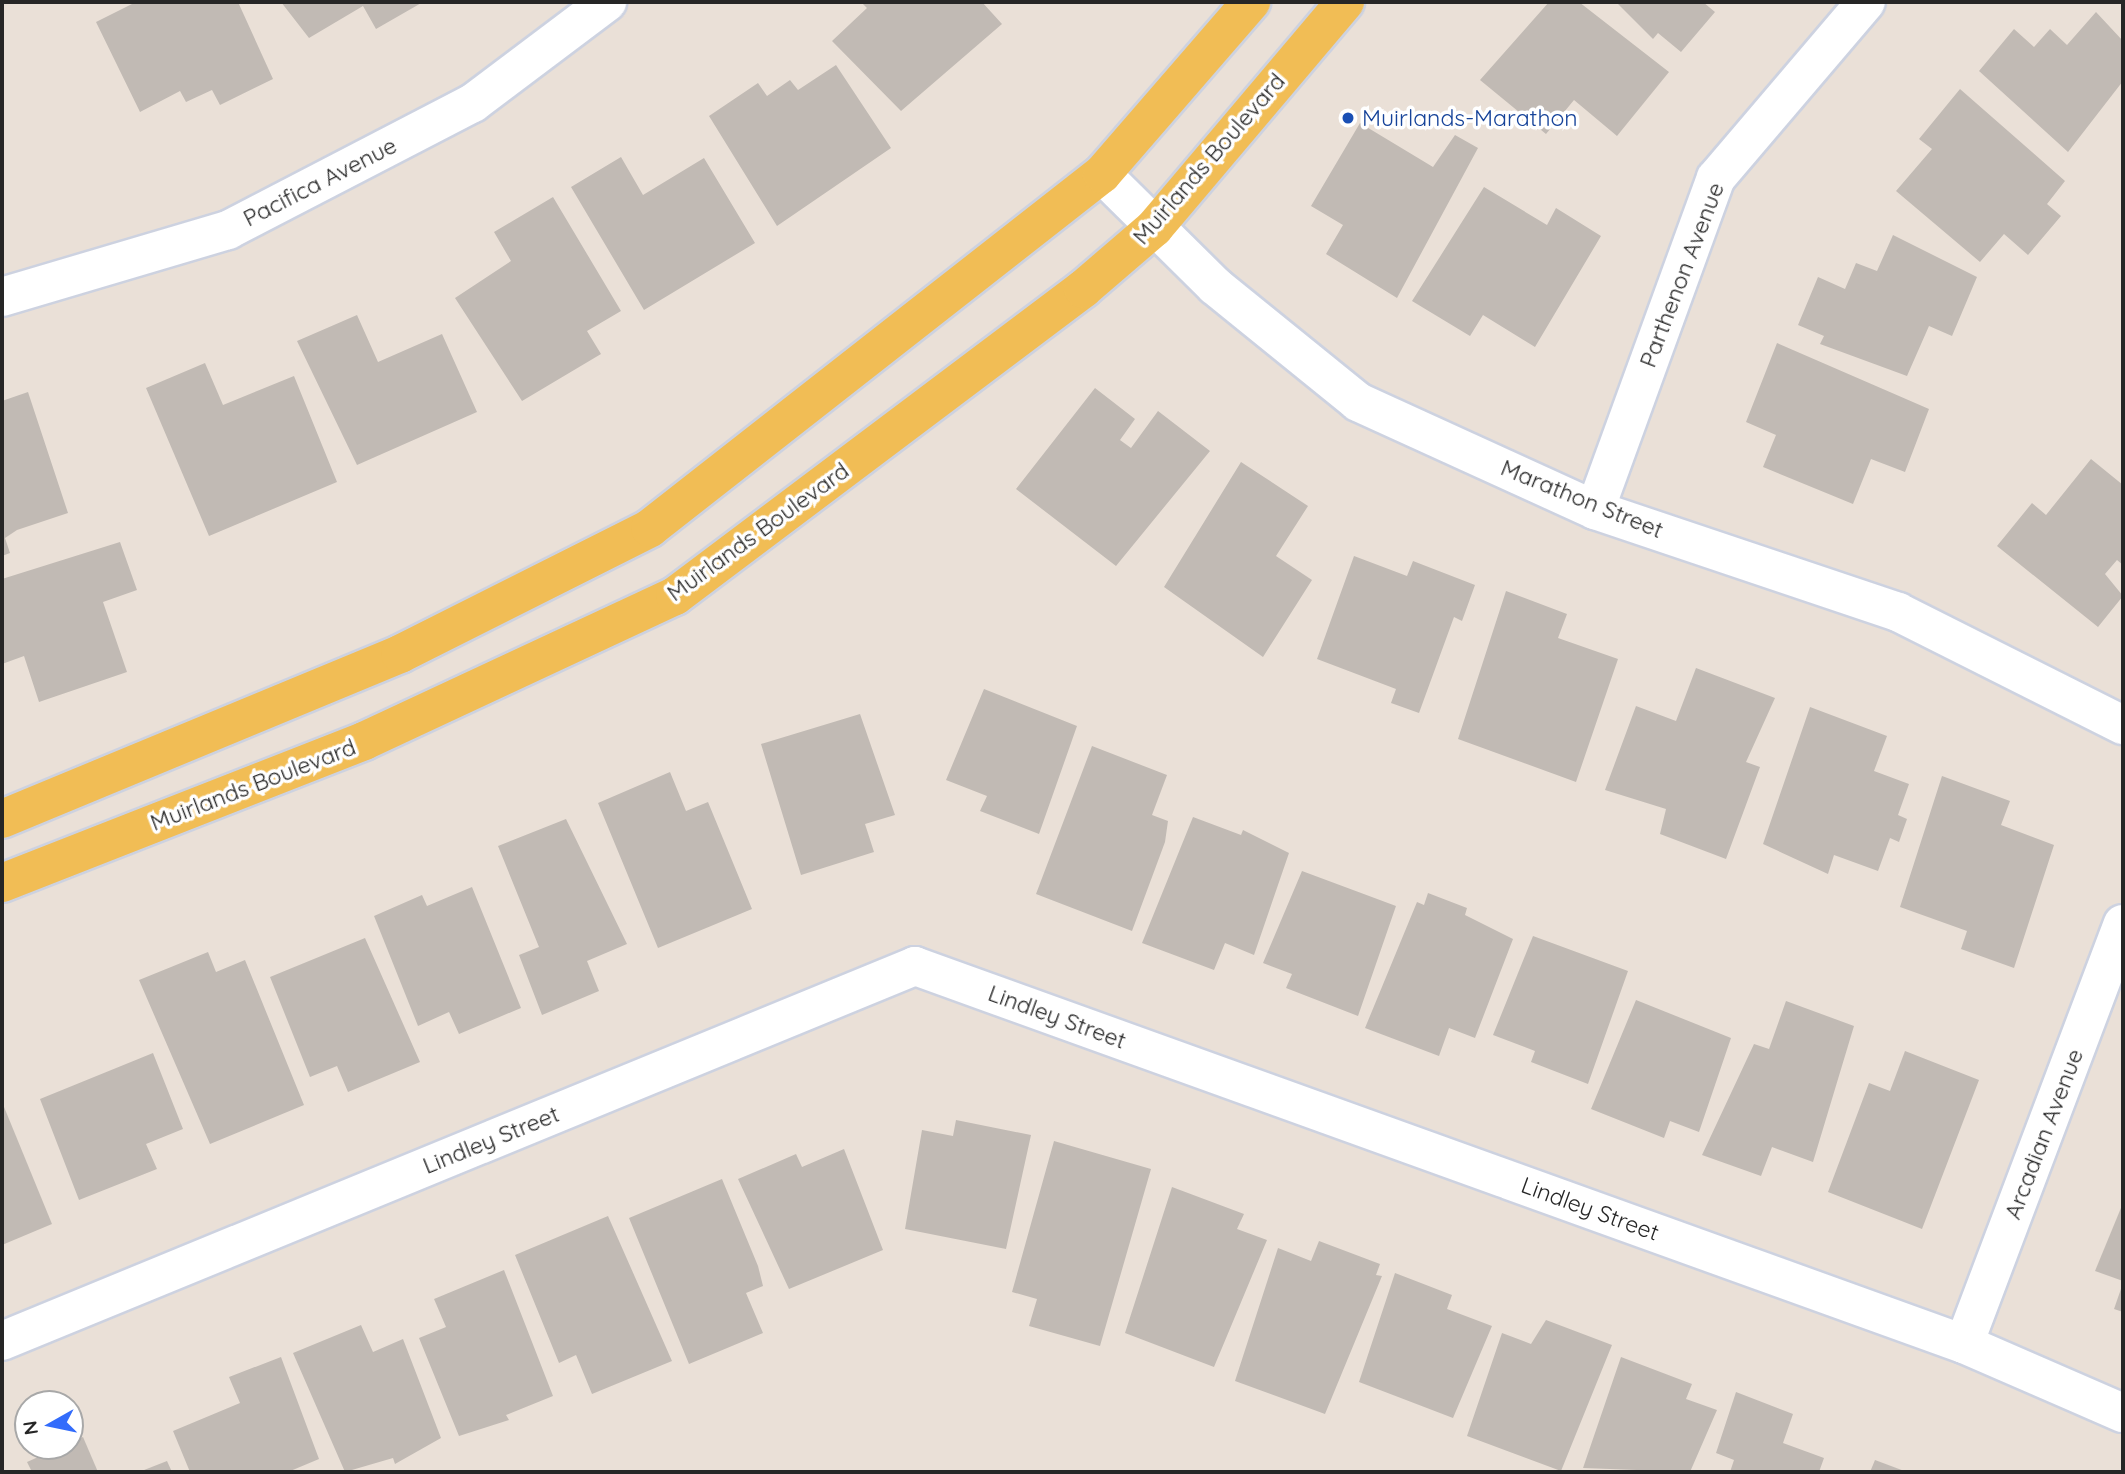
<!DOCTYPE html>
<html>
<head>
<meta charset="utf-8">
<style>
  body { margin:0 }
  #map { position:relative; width:2125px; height:1474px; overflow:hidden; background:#eae0d7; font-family:Quicksand,sans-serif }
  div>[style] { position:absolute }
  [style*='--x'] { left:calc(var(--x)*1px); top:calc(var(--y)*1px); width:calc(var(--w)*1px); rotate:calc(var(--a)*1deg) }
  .building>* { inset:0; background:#c1bab4 }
  .roads { filter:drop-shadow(2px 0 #cdd2e0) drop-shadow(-2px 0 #cdd2e0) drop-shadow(0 2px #cdd2e0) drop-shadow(0 -2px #cdd2e0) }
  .minor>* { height:38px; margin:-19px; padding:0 19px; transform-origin:19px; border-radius:19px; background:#fff }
  .major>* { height:38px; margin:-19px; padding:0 19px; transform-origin:19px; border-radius:19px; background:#f1bd55 }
  .dots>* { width:19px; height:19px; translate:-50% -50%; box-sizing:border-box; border:4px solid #fff; border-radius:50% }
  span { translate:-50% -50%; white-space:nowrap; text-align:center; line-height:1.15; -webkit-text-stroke:7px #fff; paint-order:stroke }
  .transit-label { font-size:23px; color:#164399 }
  .left { translate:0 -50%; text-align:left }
  .street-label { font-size:23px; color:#262626 }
  .frame { position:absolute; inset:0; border:4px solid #262626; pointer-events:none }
  .north { position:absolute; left:14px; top:1390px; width:70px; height:70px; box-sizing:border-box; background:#fff; border:2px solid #a8a8a8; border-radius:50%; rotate:261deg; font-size:19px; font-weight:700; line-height:28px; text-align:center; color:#262626 }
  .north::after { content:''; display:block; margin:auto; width:24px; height:32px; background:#336cfb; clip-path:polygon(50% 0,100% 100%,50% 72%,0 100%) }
</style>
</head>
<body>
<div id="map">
  <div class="building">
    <i style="clip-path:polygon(136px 2px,238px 2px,273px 79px,220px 105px,212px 90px,186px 102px,180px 91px,140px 112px,96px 22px)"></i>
    <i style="clip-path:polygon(281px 2px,423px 2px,376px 29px,363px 6px,309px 38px)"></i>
    <i style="clip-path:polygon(861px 2px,982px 2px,1002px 24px,901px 111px,832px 41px,867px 8px)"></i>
    <i style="clip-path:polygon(1549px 2px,1579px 2px,1669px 72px,1617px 136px,1574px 100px,1546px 134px,1480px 80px)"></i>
    <i style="clip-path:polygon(1616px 2px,1703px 2px,1715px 12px,1681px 52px,1658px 33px,1653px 39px)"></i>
    <i style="clip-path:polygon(2096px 12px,2123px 41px,2123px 81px,2068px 152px,1979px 71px,2014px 29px,2034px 47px,2050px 29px,2067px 45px)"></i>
    <i style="clip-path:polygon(836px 65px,891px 148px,777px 226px,709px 116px,758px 83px,767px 96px,790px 80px,798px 90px)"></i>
    <i style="clip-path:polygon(1960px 89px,2065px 181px,2047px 204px,2061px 216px,2028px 255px,2004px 234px,1980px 262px,1896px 191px,1932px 149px,1919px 139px)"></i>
    <i style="clip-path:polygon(1360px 123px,1433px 167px,1455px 135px,1478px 148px,1397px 298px,1326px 254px,1343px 225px,1311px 206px)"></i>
    <i style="clip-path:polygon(621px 157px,643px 195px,704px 158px,755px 243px,644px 310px,571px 187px)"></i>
    <i style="clip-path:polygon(1484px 187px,1547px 225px,1556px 208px,1601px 236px,1535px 347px,1483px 315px,1470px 336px,1412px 301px)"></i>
    <i style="clip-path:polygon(553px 197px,621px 311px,587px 331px,601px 354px,522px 401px,455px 298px,511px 261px,494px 232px)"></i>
    <i style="clip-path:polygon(1893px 235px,1977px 277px,1952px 336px,1929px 326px,1907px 376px,1820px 344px,1824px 336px,1798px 325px,1818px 277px,1845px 289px,1856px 263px,1877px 271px)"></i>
    <i style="clip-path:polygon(357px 315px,378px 362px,442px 334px,477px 412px,357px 465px,297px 341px)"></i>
    <i style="clip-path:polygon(1777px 343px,1929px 409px,1905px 472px,1871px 459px,1853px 504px,1763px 467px,1776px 435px,1746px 422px)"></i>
    <i style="clip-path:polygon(205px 363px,223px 405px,294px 376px,337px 482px,209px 536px,146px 388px)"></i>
    <i style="clip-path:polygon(1095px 388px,1135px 419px,1120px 440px,1131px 448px,1158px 411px,1210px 451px,1116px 566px,1016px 489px)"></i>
    <i style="clip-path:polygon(28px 392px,68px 513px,17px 530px,5px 538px,10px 553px,2px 556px,2px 401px)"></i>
    <i style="clip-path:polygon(2091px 459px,2123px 485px,2123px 565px,2117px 560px,2105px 574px,2123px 596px,2098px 627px,1997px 546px,2032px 503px,2046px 515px)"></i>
    <i style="clip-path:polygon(1241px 462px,1308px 506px,1276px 556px,1312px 580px,1263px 657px,1164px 587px)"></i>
    <i style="clip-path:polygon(120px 542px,137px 590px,103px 602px,127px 672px,39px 702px,24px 656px,2px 664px,2px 579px)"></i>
    <i style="clip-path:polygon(1354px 556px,1407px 576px,1413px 561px,1475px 585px,1462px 621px,1454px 617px,1419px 713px,1391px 703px,1396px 689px,1317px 659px)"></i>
    <i style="clip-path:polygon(1506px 591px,1567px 614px,1558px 638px,1618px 659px,1576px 782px,1458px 739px)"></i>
    <i style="clip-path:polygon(1696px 668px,1775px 698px,1746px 762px,1760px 767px,1726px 859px,1660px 834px,1666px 809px,1605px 790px,1636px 706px,1676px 721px)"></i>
    <i style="clip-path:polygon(984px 689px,1077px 726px,1039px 834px,980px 811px,987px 796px,946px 780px)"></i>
    <i style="clip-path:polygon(1810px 707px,1887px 736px,1874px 771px,1909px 784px,1898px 815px,1907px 819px,1899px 842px,1890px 838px,1878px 871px,1834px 855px,1828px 874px,1763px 844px)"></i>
    <i style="clip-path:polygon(860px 714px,895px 815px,865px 824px,874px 852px,801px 875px,761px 744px)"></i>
    <i style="clip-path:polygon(1092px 746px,1167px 775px,1152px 815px,1168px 821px,1165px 842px,1132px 931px,1036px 894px)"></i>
    <i style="clip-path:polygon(670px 772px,686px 811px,708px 802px,752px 909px,658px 948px,598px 803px)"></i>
    <i style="clip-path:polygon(1942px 776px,2010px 801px,2001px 825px,2054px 845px,2014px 968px,1961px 949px,1967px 931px,1900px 907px)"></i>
    <i style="clip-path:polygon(1193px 817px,1241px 835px,1243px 830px,1289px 853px,1254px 955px,1225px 943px,1214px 970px,1142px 943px)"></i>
    <i style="clip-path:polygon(566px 819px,627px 944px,587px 961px,599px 991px,542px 1015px,519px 955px,539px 947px,498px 846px)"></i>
    <i style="clip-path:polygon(1302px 871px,1396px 906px,1358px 1016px,1286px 988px,1292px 974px,1263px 963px)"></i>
    <i style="clip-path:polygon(472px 887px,521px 1008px,459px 1034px,449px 1012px,418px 1026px,374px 916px,422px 895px,427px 906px)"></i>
    <i style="clip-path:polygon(1428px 893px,1467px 908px,1465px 915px,1513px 939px,1475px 1038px,1449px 1028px,1439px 1056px,1365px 1028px,1417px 902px,1424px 905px)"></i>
    <i style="clip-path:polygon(1533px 936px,1628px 971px,1588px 1084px,1531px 1062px,1535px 1051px,1493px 1035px)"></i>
    <i style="clip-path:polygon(365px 938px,420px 1062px,348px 1092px,337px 1066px,310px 1077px,270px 977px)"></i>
    <i style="clip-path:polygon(208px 952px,216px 972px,245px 960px,304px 1105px,210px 1144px,139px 980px)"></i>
    <i style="clip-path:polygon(1636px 1000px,1731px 1038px,1699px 1132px,1670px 1121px,1664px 1138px,1591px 1109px)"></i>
    <i style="clip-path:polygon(1786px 1001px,1854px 1026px,1813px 1162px,1772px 1147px,1761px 1176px,1702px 1155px,1754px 1044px,1769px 1049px)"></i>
    <i style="clip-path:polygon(1905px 1051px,1979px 1080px,1922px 1229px,1828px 1192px,1869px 1083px,1890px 1091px)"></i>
    <i style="clip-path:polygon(153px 1053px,183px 1129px,146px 1144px,157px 1169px,79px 1200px,40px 1099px)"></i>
    <i style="clip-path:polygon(2px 1102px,52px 1224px,2px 1245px)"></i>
    <i style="clip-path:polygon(956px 1120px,1031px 1135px,1006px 1249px,905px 1229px,922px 1130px,953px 1136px)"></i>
    <i style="clip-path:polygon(1054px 1141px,1151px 1169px,1100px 1346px,1029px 1326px,1037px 1299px,1012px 1292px)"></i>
    <i style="clip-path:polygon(844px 1149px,883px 1250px,789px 1289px,738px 1179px,796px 1154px,802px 1167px)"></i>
    <i style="clip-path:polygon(722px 1179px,758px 1266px,763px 1286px,746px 1293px,763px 1333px,689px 1364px,629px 1218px)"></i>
    <i style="clip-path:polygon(1172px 1187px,1244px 1214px,1237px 1229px,1267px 1240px,1214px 1367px,1125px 1333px)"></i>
    <i style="clip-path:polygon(2123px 1203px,2123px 1281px,2095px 1271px)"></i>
    <i style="clip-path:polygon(608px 1216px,672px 1361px,592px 1394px,576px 1355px,559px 1363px,515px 1255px)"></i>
    <i style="clip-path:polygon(1319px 1241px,1380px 1264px,1376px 1275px,1382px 1276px,1325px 1414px,1235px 1381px,1278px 1248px,1311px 1261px)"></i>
    <i style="clip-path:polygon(504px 1270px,553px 1396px,506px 1415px,509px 1420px,459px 1436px,419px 1338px,446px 1327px,434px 1299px)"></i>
    <i style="clip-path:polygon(1395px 1273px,1452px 1295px,1447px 1309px,1492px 1326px,1453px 1418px,1359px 1382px)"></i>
    <i style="clip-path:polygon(2123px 1283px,2123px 1312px,2114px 1309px)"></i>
    <i style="clip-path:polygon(1546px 1320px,1612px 1345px,1561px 1471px,1467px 1436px,1502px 1333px,1531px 1344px)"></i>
    <i style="clip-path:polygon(361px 1325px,373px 1352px,403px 1339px,441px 1438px,395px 1464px,393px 1458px,345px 1472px,293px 1353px)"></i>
    <i style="clip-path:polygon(281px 1357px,319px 1459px,288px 1472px,190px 1472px,173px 1431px,240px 1403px,229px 1377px)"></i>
    <i style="clip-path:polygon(1621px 1357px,1692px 1384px,1686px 1399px,1717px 1410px,1690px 1472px,1583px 1468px)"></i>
    <i style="clip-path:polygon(1736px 1392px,1793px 1414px,1783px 1443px,1824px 1458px,1819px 1472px,1730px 1472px,1734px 1460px,1716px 1453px)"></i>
    <i style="clip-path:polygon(83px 1437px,98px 1472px,32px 1472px,27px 1462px)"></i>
    <i style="clip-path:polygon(1875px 1460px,1907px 1472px,1870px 1472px)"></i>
    <i style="clip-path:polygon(167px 1461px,172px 1472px,139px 1472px)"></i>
  </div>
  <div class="roads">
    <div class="minor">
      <i style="--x:1102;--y:174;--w:159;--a:44.7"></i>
      <i style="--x:1215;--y:286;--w:184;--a:39"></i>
      <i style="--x:1358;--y:402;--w:260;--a:24.5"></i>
      <i style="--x:1595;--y:510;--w:320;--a:18.6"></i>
      <i style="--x:1898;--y:612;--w:252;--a:26.7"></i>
      <i style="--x:2;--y:297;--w:236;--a:-16.5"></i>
      <i style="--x:228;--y:230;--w:276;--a:-27.4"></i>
      <i style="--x:473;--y:103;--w:168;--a:-37"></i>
      <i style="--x:1595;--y:510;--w:353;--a:-70"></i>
      <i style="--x:1716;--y:178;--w:231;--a:-49.6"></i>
      <i style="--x:2;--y:1341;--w:987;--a:-22.33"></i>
      <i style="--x:915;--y:966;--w:1115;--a:19.82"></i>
      <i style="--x:1964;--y:1344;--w:173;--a:23.5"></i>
      <i style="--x:1964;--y:1344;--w:449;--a:-69.3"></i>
    </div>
    <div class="major">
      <i style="--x:2;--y:819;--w:431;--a:-22.5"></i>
      <i style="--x:400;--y:654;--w:280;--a:-26.7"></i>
      <i style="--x:650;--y:528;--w:574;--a:-38.07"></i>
      <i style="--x:1102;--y:174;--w:228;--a:-49.1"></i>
      <i style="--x:2;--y:883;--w:389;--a:-21.4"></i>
      <i style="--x:364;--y:741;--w:343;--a:-25"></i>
      <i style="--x:675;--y:596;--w:511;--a:-36.96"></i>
      <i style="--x:1083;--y:289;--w:94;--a:-40.7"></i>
      <i style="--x:1154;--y:228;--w:296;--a:-49.8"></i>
    </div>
  </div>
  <div class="dots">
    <i style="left:1348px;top:118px;background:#1a4fb4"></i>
  </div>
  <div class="transit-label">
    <span class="left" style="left:1362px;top:118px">Muirlands-Marathon</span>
  </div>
  <div class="street-label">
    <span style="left:1209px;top:159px;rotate:-49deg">Muirlands Boulevard</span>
    <span style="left:320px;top:182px;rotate:-27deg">Pacifica Avenue</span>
    <span style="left:1682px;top:275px;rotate:-69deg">Parthenon Avenue</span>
    <span style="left:1582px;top:499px;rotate:22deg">Marathon Street</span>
    <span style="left:758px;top:532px;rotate:-36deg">Muirlands Boulevard</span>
    <span style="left:253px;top:785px;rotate:-21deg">Muirlands Boulevard</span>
    <span style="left:1057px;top:1017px;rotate:20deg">Lindley Street</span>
    <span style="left:2044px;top:1134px;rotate:-69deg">Arcadian Avenue</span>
    <span style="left:491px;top:1140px;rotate:-22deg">Lindley Street</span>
    <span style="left:1590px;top:1209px;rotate:20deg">Lindley Street</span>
  </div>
  <div class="frame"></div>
  <div class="north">N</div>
</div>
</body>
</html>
